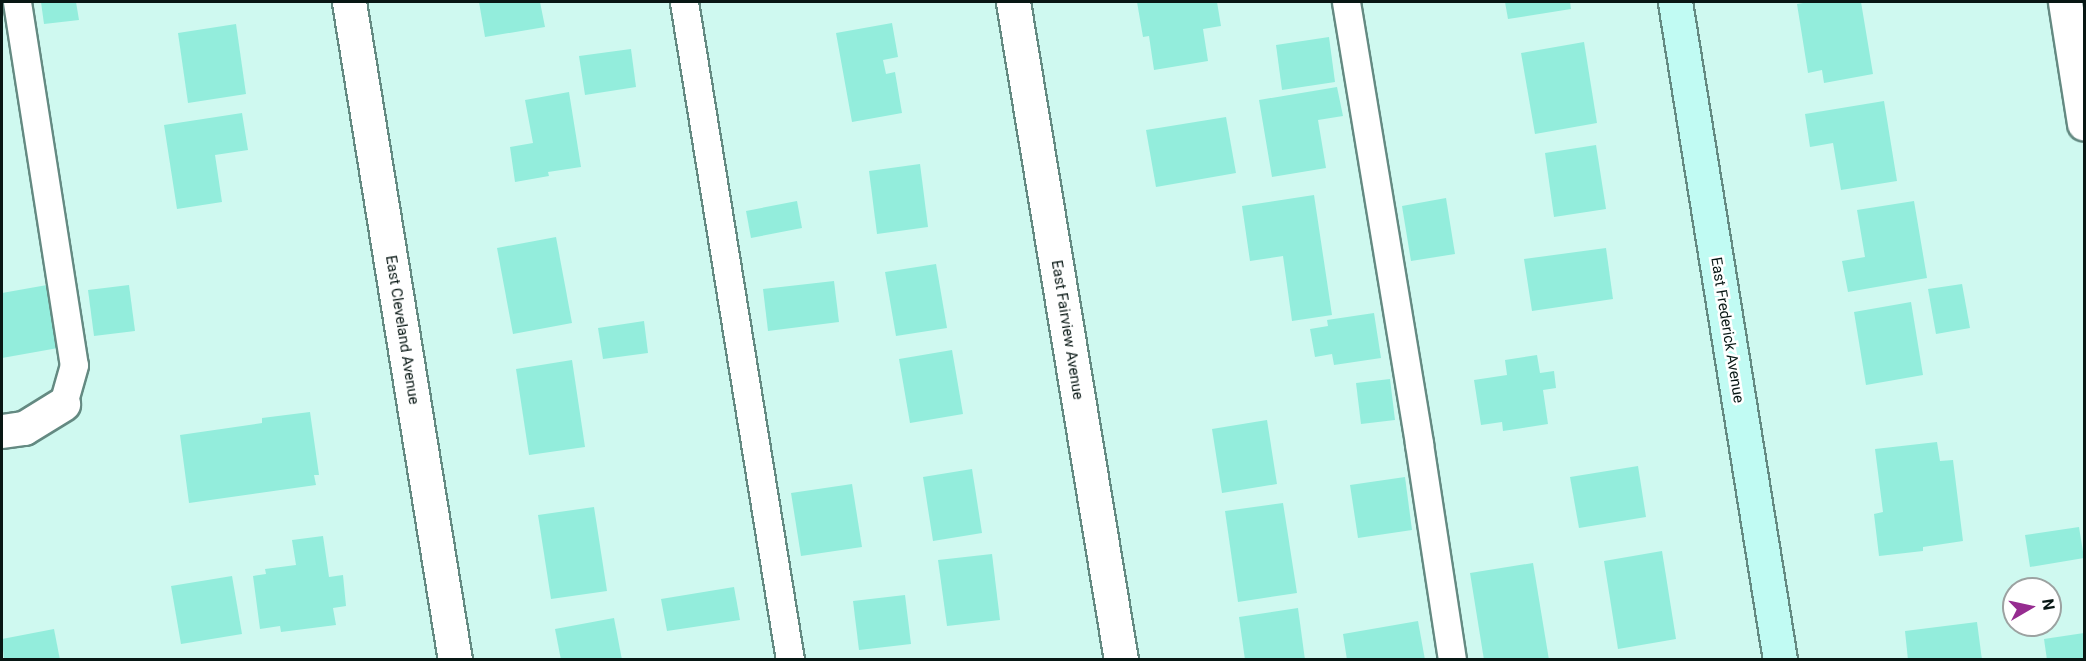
<!DOCTYPE html>
<html>
<head>
<meta charset="utf-8">
<style>
  body { margin:0 }
  #map { position:relative; width:2086px; height:661px; overflow:hidden; background:#cff9f0; font-family:Roboto,sans-serif }
  div>[style] { position:absolute }
  [style*='--x'] { left:calc(var(--x)*1px); top:calc(var(--y)*1px); width:calc(var(--w)*1px); rotate:calc(var(--a)*1deg) }
  .building>* { inset:0; background:#93eddc }
  .roads { filter:drop-shadow(2px 0 #648a82) drop-shadow(-2px 0 #648a82) drop-shadow(0 2px #648a82) drop-shadow(0 -2px #648a82) }
  .lane>* { height:27px; margin:-13.5px; padding:0 13.5px; transform-origin:13.5px; border-radius:13.5px; background:#fff }
  .street>* { height:33px; margin:-16.5px; padding:0 16.5px; transform-origin:16.5px; border-radius:16.5px; background:#fff }
  .secondary>* { height:33px; margin:-16.5px; padding:0 16.5px; transform-origin:16.5px; border-radius:16.5px; background:#c1fbf3 }
  span { translate:-50% -50%; white-space:nowrap; text-align:center; line-height:1.15; -webkit-text-stroke:5px #fff; paint-order:stroke }
  .street-label { font-size:15px; color:#081714 }
  .frame { position:absolute; inset:0; border:3px solid #081714; pointer-events:none }
  .north { position:absolute; left:2002px; top:577px; width:60px; height:60px; box-sizing:border-box; background:#fff; border:2px solid #9ca2a1; border-radius:50%; rotate:81deg; font-size:16px; font-weight:700; line-height:24px; text-align:center; color:#081714 }
  .north::after { content:''; display:block; margin:auto; width:21px; height:27px; background:#962c90; clip-path:polygon(50% 0,100% 100%,50% 72%,0 100%) }
</style>
</head>
<body>
<div id="map">
  <div class="building">
    <i style="clip-path:polygon(41px 2px,76px 2px,79px 20px,44px 24px)"></i>
    <i style="clip-path:polygon(479px 2px,540px 2px,545px 27px,485px 37px)"></i>
    <i style="clip-path:polygon(1137px 2px,1217px 2px,1221px 26px,1203px 29px,1208px 61px,1154px 70px,1149px 36px,1143px 37px)"></i>
    <i style="clip-path:polygon(1505px 2px,1570px 2px,1571px 9px,1508px 19px)"></i>
    <i style="clip-path:polygon(1809px 2px,1861px 2px,1873px 74px,1824px 83px,1822px 70px,1808px 73px,1797px 4px)"></i>
    <i style="clip-path:polygon(892px 23px,898px 57px,883px 60px,886px 74px,895px 72px,902px 113px,852px 122px,836px 33px)"></i>
    <i style="clip-path:polygon(236px 24px,246px 94px,188px 103px,178px 33px)"></i>
    <i style="clip-path:polygon(1329px 37px,1335px 82px,1282px 90px,1276px 45px)"></i>
    <i style="clip-path:polygon(1584px 42px,1597px 123px,1535px 134px,1521px 53px)"></i>
    <i style="clip-path:polygon(631px 49px,636px 87px,585px 95px,579px 56px)"></i>
    <i style="clip-path:polygon(1337px 87px,1343px 116px,1318px 120px,1326px 168px,1272px 177px,1259px 100px)"></i>
    <i style="clip-path:polygon(569px 92px,581px 167px,548px 172px,549px 176px,515px 182px,510px 147px,533px 143px,525px 100px)"></i>
    <i style="clip-path:polygon(1884px 101px,1897px 181px,1841px 190px,1833px 143px,1810px 147px,1805px 114px)"></i>
    <i style="clip-path:polygon(242px 113px,248px 150px,215px 155px,222px 202px,177px 209px,164px 125px)"></i>
    <i style="clip-path:polygon(1226px 117px,1236px 173px,1156px 187px,1146px 130px)"></i>
    <i style="clip-path:polygon(1596px 145px,1606px 209px,1554px 217px,1545px 153px)"></i>
    <i style="clip-path:polygon(920px 164px,928px 227px,877px 234px,869px 171px)"></i>
    <i style="clip-path:polygon(1314px 195px,1332px 315px,1292px 321px,1283px 256px,1250px 261px,1242px 206px)"></i>
    <i style="clip-path:polygon(1446px 198px,1455px 254px,1411px 261px,1402px 206px)"></i>
    <i style="clip-path:polygon(797px 201px,802px 228px,751px 238px,746px 211px)"></i>
    <i style="clip-path:polygon(1914px 201px,1927px 278px,1848px 292px,1842px 261px,1865px 257px,1857px 210px)"></i>
    <i style="clip-path:polygon(556px 237px,572px 323px,513px 334px,497px 248px)"></i>
    <i style="clip-path:polygon(1606px 248px,1613px 299px,1532px 311px,1524px 259px)"></i>
    <i style="clip-path:polygon(936px 264px,947px 328px,896px 336px,885px 272px)"></i>
    <i style="clip-path:polygon(834px 281px,839px 322px,768px 331px,763px 289px)"></i>
    <i style="clip-path:polygon(1962px 284px,1970px 328px,1936px 334px,1928px 289px)"></i>
    <i style="clip-path:polygon(47px 285px,58px 348px,2px 358px,2px 293px)"></i>
    <i style="clip-path:polygon(129px 285px,135px 331px,94px 336px,88px 290px)"></i>
    <i style="clip-path:polygon(1911px 302px,1923px 375px,1866px 385px,1854px 312px)"></i>
    <i style="clip-path:polygon(1374px 313px,1381px 358px,1334px 365px,1332px 354px,1315px 357px,1310px 329px,1328px 326px,1327px 320px)"></i>
    <i style="clip-path:polygon(644px 321px,648px 353px,603px 359px,598px 328px)"></i>
    <i style="clip-path:polygon(952px 350px,963px 414px,910px 423px,899px 359px)"></i>
    <i style="clip-path:polygon(1537px 355px,1540px 373px,1554px 371px,1556px 388px,1543px 390px,1548px 424px,1503px 431px,1502px 422px,1481px 425px,1474px 380px,1507px 375px,1505px 360px)"></i>
    <i style="clip-path:polygon(572px 360px,585px 447px,529px 455px,516px 369px)"></i>
    <i style="clip-path:polygon(1390px 379px,1395px 420px,1361px 424px,1356px 383px)"></i>
    <i style="clip-path:polygon(310px 412px,319px 475px,314px 475px,316px 485px,189px 503px,180px 435px,262px 423px,262px 418px)"></i>
    <i style="clip-path:polygon(1267px 420px,1277px 484px,1222px 493px,1212px 429px)"></i>
    <i style="clip-path:polygon(1937px 442px,1940px 461px,1953px 460px,1963px 541px,1923px 547px,1923px 551px,1879px 556px,1874px 514px,1883px 512px,1875px 449px)"></i>
    <i style="clip-path:polygon(1638px 466px,1646px 517px,1579px 528px,1570px 477px)"></i>
    <i style="clip-path:polygon(972px 469px,982px 533px,933px 541px,923px 477px)"></i>
    <i style="clip-path:polygon(1405px 477px,1412px 530px,1358px 538px,1350px 485px)"></i>
    <i style="clip-path:polygon(852px 484px,862px 547px,801px 556px,791px 493px)"></i>
    <i style="clip-path:polygon(1283px 503px,1297px 593px,1238px 602px,1225px 511px)"></i>
    <i style="clip-path:polygon(594px 507px,607px 591px,551px 599px,538px 515px)"></i>
    <i style="clip-path:polygon(2079px 527px,2084px 558px,2030px 567px,2025px 535px)"></i>
    <i style="clip-path:polygon(323px 536px,329px 577px,343px 575px,346px 606px,333px 608px,336px 625px,281px 632px,280px 626px,260px 629px,253px 576px,266px 574px,265px 569px,296px 565px,292px 540px)"></i>
    <i style="clip-path:polygon(1662px 551px,1676px 639px,1618px 649px,1604px 561px)"></i>
    <i style="clip-path:polygon(992px 554px,1000px 620px,947px 626px,938px 560px)"></i>
    <i style="clip-path:polygon(1533px 563px,1549px 660px,1484px 660px,1470px 573px)"></i>
    <i style="clip-path:polygon(232px 576px,242px 634px,181px 644px,171px 586px)"></i>
    <i style="clip-path:polygon(734px 587px,740px 620px,667px 631px,661px 599px)"></i>
    <i style="clip-path:polygon(905px 595px,911px 644px,859px 650px,853px 601px)"></i>
    <i style="clip-path:polygon(1298px 608px,1305px 660px,1245px 660px,1239px 617px)"></i>
    <i style="clip-path:polygon(614px 618px,622px 660px,561px 660px,555px 629px)"></i>
    <i style="clip-path:polygon(1418px 621px,1425px 660px,1347px 660px,1343px 634px)"></i>
    <i style="clip-path:polygon(1977px 622px,1982px 660px,1908px 660px,1905px 631px)"></i>
    <i style="clip-path:polygon(54px 629px,60px 660px,4px 660px,2px 639px)"></i>
    <i style="clip-path:polygon(2084px 633px,2084px 660px,2047px 660px,2044px 639px)"></i>
  </div>
  <div class="roads">
    <div class="lane">
      <i style="--x:17;--y:2;--w:367;--a:81.1"></i>
      <i style="--x:74;--y:365;--w:41;--a:105.8"></i>
      <i style="--x:684;--y:2;--w:666;--a:80.85"></i>
      <i style="--x:1346;--y:2;--w:448;--a:80.6"></i>
      <i style="--x:1419;--y:444;--w:219;--a:81.3"></i>
    </div>
    <div class="street">
      <i style="--x:349;--y:2;--w:666;--a:80.85"></i>
      <i style="--x:1013;--y:2;--w:667;--a:80.68"></i>
      <i style="--x:2065;--y:2;--w:123;--a:81.1"></i>
      <i style="--x:2;--y:431;--w:22;--a:-8"></i>
      <i style="--x:24;--y:428;--w:46;--a:-31.6"></i>
    </div>
    <div class="secondary">
      <i style="--x:1675;--y:2;--w:666;--a:80.93"></i>
    </div>
  </div>
  <div class="street-label">
    <span style="left:402px;top:330px;rotate:81deg">East Cleveland Avenue</span>
    <span style="left:1067px;top:330px;rotate:81deg">East Fairview Avenue</span>
    <span style="left:1727px;top:330px;rotate:81deg">East Frederick Avenue</span>
  </div>
  <div class="frame"></div>
  <div class="north">N</div>
</div>
</body>
</html>
